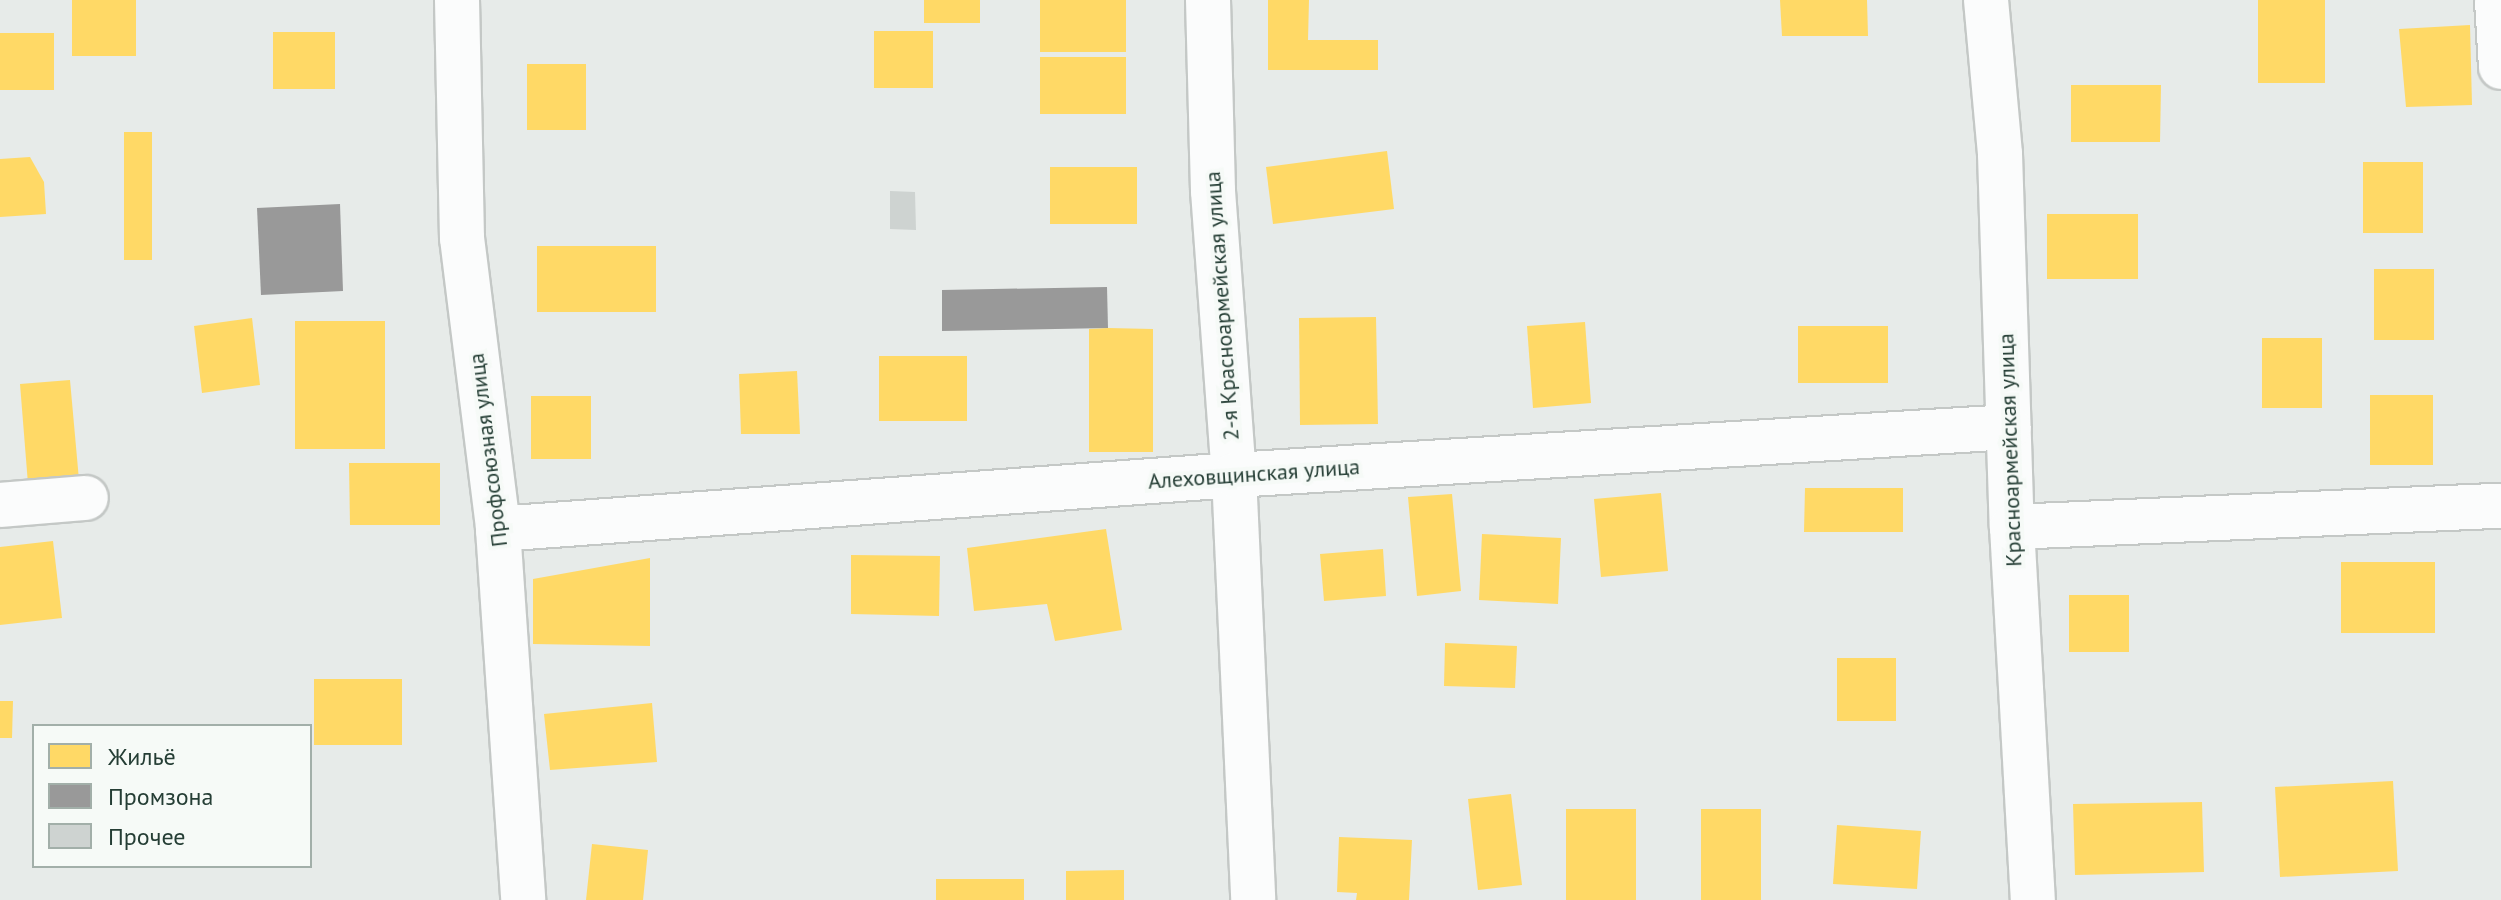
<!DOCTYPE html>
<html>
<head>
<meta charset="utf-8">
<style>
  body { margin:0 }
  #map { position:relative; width:2501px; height:900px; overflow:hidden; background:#e7ebe9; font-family:"PT Sans",sans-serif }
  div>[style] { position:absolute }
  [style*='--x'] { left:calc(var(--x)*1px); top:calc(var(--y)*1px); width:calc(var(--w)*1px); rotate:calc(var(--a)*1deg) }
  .homes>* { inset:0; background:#ffd966 }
  .industry>* { inset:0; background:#999 }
  .building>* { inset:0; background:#ced3d1 }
  .roads { filter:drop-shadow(2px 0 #c4c8c6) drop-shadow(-2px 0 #c4c8c6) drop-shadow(0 2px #c4c8c6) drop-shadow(0 -2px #c4c8c6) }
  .minor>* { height:44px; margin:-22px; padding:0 22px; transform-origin:22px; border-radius:22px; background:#fbfcfc }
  span { translate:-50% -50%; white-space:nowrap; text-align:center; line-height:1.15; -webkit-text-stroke:8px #f6faf7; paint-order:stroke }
  .street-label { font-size:22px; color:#253e35 }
  .legend { position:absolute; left:32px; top:724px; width:280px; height:144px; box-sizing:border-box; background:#f6faf7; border:2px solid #a2afa9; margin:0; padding:10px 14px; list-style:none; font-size:24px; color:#253e35 }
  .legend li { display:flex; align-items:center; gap:16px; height:40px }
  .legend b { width:40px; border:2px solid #a2afa9 }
</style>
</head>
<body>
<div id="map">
  <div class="homes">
    <i style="clip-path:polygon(72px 0,136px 0,136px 56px,72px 56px)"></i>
    <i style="clip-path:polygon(924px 0,980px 0,980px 23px,924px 23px)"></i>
    <i style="clip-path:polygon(1040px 0,1126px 0,1126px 52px,1040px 52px)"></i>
    <i style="clip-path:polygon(1268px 0,1309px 0,1308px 40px,1378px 40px,1378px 70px,1268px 70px)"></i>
    <i style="clip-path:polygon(1780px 0,1867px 0,1868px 36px,1782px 36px)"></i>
    <i style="clip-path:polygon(2258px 0,2325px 0,2325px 83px,2258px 83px)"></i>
    <i style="clip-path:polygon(2470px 25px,2472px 105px,2406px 107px,2399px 29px)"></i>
    <i style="clip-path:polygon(874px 31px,933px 31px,933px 88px,874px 88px)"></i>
    <i style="clip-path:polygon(273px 32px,335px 32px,335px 89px,273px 89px)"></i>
    <i style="clip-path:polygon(0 33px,54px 33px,54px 90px,0 90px)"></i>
    <i style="clip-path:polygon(1040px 57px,1126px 57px,1126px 114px,1040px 114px)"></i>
    <i style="clip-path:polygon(527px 64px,586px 64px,586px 130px,527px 130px)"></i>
    <i style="clip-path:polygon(2071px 85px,2161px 85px,2160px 142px,2071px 142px)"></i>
    <i style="clip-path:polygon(124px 132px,152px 132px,152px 260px,124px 260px)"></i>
    <i style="clip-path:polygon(1387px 151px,1394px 209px,1273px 224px,1266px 167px)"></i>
    <i style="clip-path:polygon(30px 157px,44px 182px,46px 214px,0 217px,0 159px)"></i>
    <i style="clip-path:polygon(2363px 162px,2423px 162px,2423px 233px,2363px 233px)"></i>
    <i style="clip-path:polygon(1050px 167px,1137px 167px,1137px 224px,1050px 224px)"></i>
    <i style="clip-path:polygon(2047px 214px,2138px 214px,2138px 279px,2047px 279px)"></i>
    <i style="clip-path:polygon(537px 246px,656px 246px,656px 312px,537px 312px)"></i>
    <i style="clip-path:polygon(2374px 269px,2434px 269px,2434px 340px,2374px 340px)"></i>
    <i style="clip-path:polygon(1376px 317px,1378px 424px,1300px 425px,1299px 318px)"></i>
    <i style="clip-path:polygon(252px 318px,260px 385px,202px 393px,194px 326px)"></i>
    <i style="clip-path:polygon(295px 321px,385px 321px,385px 449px,295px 449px)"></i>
    <i style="clip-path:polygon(1585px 322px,1591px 403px,1533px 408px,1527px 326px)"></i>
    <i style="clip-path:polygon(1798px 326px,1888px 326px,1888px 383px,1798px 383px)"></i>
    <i style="clip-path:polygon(1108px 328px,1153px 329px,1153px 452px,1089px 452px,1089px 329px)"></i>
    <i style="clip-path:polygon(2262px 338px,2322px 338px,2322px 408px,2262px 408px)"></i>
    <i style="clip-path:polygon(879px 356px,967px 356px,967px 421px,879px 421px)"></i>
    <i style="clip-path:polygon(797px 371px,800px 434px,741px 434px,739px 374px)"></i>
    <i style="clip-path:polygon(70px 380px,79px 480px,28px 484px,20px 384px)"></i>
    <i style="clip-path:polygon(2370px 395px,2433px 395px,2433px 465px,2370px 465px)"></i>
    <i style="clip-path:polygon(531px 396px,591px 396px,591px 459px,531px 459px)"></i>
    <i style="clip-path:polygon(349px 463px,440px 463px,440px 525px,350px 525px)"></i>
    <i style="clip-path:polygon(1805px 488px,1903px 488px,1903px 532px,1804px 532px)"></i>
    <i style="clip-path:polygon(1661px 493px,1668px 571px,1601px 577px,1594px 499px)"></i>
    <i style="clip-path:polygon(1452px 494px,1461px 591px,1417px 596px,1408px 497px)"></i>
    <i style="clip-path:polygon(1106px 529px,1122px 630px,1055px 641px,1047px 604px,974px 611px,967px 548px)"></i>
    <i style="clip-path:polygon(1482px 534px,1561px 538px,1558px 604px,1479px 600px)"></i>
    <i style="clip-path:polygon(53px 541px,62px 618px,0 625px,0 547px)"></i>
    <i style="clip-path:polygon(1383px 549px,1386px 596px,1324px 601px,1320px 554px)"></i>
    <i style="clip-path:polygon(851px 555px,940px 556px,939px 616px,851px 614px)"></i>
    <i style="clip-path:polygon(650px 558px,650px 646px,533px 644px,533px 579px)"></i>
    <i style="clip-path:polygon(2341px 562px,2435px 562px,2435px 633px,2341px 633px)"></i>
    <i style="clip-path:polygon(2069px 595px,2129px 595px,2129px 652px,2069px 652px)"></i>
    <i style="clip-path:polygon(1445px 643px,1517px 646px,1515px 688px,1444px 686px)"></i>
    <i style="clip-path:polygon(1837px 658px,1896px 658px,1896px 721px,1837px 721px)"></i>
    <i style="clip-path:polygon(314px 679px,402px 679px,402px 745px,314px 745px)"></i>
    <i style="clip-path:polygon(0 701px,13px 701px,12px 738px,0 738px)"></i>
    <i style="clip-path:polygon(652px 703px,657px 762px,550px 770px,544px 714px)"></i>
    <i style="clip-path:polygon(2393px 781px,2398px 871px,2280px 877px,2275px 787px)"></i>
    <i style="clip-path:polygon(1511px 794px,1522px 885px,1478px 890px,1468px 799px)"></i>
    <i style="clip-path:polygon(2202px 802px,2204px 872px,2075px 875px,2073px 804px)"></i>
    <i style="clip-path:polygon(1566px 809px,1636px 809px,1636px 900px,1566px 900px)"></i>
    <i style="clip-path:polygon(1701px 809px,1761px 809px,1761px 900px,1701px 900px)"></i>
    <i style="clip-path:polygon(1837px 825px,1921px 831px,1917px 889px,1833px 884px)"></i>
    <i style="clip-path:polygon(1339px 837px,1412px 840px,1409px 900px,1356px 900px,1357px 893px,1337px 892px)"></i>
    <i style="clip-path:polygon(592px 844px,648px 850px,643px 900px,586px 900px)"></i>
    <i style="clip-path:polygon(1124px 870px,1124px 900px,1066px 900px,1066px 871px)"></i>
    <i style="clip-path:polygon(936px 879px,1024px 879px,1024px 900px,936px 900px)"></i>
  </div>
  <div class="industry">
    <i style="clip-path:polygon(340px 204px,343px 291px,261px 295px,257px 208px)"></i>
    <i style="clip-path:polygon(1107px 287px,1108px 328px,942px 331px,942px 290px)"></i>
  </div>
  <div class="building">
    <i style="clip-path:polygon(890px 191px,915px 192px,916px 230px,890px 229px)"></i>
  </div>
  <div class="roads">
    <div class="minor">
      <i style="--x:457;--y:0;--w:238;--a:88.8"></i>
      <i style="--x:462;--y:238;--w:293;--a:82.9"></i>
      <i style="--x:498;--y:529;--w:372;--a:86.1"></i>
      <i style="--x:1208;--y:0;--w:191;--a:88.5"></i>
      <i style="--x:1213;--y:191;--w:285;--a:85.8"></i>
      <i style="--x:1234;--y:475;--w:425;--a:87.4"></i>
      <i style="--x:1986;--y:0;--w:155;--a:84.8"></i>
      <i style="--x:2000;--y:154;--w:373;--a:88.2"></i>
      <i style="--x:2012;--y:527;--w:374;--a:86.8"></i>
      <i style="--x:2497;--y:0;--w:67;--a:86.6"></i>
      <i style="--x:0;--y:505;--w:86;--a:-4.7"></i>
      <i style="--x:2012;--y:527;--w:489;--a:-2.5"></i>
      <i style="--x:498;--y:529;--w:738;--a:-4.2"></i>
      <i style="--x:1234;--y:475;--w:776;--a:-3.54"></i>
    </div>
  </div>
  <div class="street-label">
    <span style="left:1222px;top:306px;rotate:-94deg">2-я Красноармейская улица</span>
    <span style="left:488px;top:450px;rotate:-97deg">Профсоюзная улица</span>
    <span style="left:2010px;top:450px;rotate:-92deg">Красноармейская улица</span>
    <span style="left:1254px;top:474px;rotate:-4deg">Алеховщинская улица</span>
  </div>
  <ul class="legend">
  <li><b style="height:22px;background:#ffd966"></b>Жильё</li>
  <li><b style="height:22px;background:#999"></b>Промзона</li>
  <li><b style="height:22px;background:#ced3d1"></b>Прочее</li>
  </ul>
</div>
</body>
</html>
